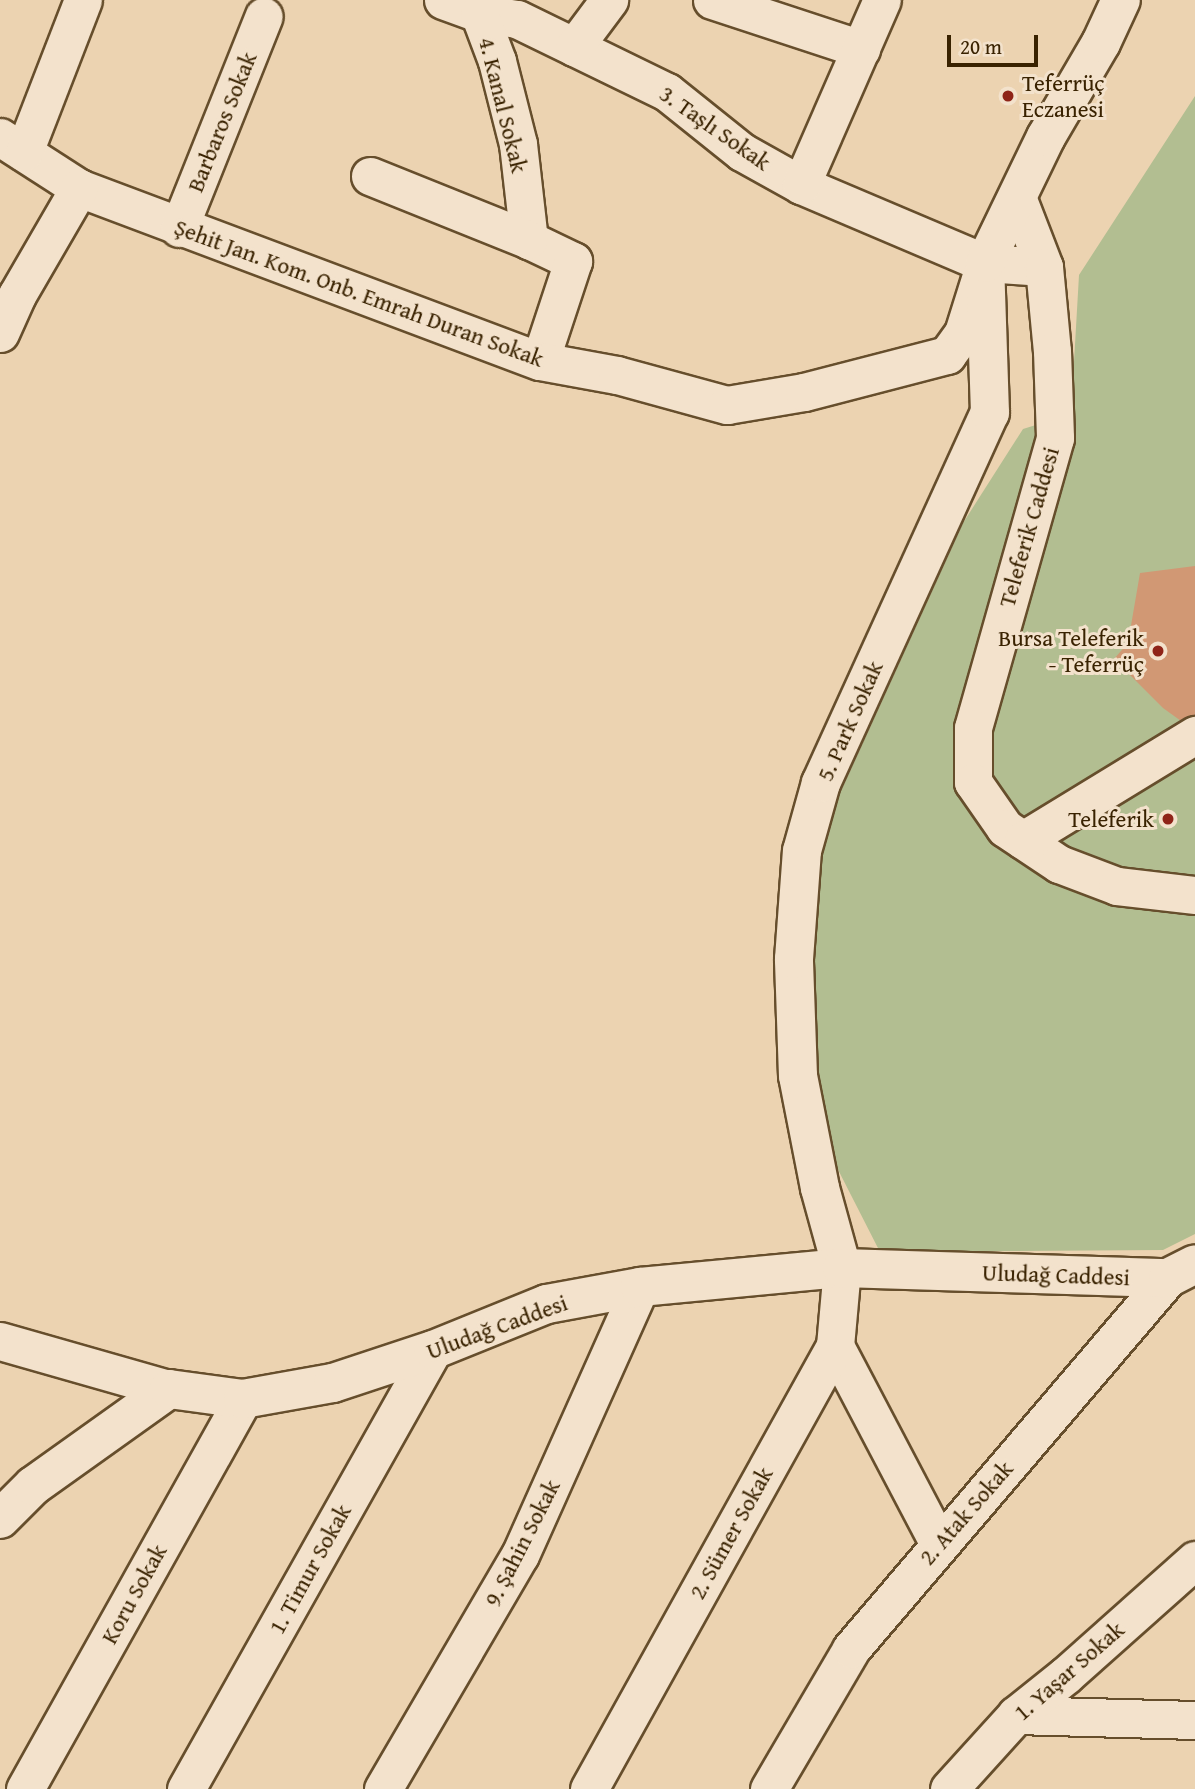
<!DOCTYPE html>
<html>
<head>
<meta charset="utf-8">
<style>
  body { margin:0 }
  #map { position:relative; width:1195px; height:1789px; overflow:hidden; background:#ecd3b1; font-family:"Gentium Book Plus",serif }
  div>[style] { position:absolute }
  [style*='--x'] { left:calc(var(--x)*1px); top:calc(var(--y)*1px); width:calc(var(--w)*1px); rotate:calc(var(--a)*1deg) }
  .green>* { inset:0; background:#b2be91 }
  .building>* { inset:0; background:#d19874 }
  .roads { filter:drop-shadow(2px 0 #664e2c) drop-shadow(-2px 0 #664e2c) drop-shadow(0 2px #664e2c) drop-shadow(0 -2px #664e2c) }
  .street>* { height:37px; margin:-18.5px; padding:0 18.5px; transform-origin:18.5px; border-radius:18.5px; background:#f3e2cc }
  .secondary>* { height:38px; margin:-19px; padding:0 19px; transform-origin:19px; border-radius:19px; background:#f3e2cc }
  .dots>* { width:19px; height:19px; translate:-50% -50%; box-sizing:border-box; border:4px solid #f3e2cc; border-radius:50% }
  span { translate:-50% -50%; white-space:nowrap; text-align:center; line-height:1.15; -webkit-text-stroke:6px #f3e2cc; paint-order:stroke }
  .poi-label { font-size:23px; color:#392200 }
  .left { translate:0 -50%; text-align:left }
  .right { translate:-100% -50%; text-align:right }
  .street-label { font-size:23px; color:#392200 }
  .scale { position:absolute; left:947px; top:35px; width:91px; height:32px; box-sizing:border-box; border:4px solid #392200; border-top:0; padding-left:9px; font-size:21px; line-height:24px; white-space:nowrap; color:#392200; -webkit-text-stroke:5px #f3e2cc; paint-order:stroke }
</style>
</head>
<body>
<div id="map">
  <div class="green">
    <i style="clip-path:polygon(1195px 96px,1195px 1234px,1163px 1250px,880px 1252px,828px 1150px,811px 1031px,810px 927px,825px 826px,963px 523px,1023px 429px,1071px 414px,1079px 275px)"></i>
  </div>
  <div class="building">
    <i style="clip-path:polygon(1195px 566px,1195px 731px,1163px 708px,1114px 659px,1128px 643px,1140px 573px)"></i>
  </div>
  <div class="roads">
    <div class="street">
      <i style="--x:443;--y:0;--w:38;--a:20"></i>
      <i style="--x:479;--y:13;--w:38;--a:9"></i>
      <i style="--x:517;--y:19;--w:167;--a:26"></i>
      <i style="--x:667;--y:92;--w:96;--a:38.7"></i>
      <i style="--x:742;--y:152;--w:68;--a:29.2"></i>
      <i style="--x:801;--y:185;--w:200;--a:23"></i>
      <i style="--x:712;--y:0;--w:157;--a:18.2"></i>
      <i style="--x:479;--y:13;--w:51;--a:69.4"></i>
      <i style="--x:497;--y:61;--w:86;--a:75.8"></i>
      <i style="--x:518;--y:144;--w:97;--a:83.5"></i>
      <i style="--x:529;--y:240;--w:49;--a:25.5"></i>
      <i style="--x:573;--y:261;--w:105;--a:108.3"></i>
      <i style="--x:574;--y:47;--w:59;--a:-53.3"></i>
      <i style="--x:0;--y:137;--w:94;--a:32.8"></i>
      <i style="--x:79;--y:188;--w:492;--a:20.6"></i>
      <i style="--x:540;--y:361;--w:78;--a:10.3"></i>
      <i style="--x:617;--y:375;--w:114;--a:15.3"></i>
      <i style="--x:727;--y:405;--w:78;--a:-9.6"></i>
      <i style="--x:804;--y:392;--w:148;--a:-14.5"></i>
      <i style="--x:947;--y:355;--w:27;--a:-54"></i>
      <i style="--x:963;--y:333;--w:73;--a:-72.6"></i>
      <i style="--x:985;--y:263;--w:59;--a:3.9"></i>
      <i style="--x:24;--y:152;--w:163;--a:-68.8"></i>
      <i style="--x:370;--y:176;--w:171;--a:21.9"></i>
      <i style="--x:801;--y:185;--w:202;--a:-66.4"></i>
      <i style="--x:1017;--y:197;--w:75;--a:68.9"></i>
      <i style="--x:1044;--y:267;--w:84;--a:84.6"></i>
      <i style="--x:1052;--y:351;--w:87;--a:88"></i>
      <i style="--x:1055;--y:438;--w:301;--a:105.8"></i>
      <i style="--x:973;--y:728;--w:54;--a:90"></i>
      <i style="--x:973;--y:782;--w:56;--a:55.2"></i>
      <i style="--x:1005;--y:828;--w:65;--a:33.7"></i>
      <i style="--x:1059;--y:864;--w:62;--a:20.8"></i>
      <i style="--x:1117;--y:886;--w:79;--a:6.6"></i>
      <i style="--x:179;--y:228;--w:228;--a:-68.2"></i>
      <i style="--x:0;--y:333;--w:42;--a:-65.9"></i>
      <i style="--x:17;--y:295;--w:124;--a:-59.9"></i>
      <i style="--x:1023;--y:840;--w:202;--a:-31.4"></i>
      <i style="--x:0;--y:1341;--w:176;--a:15.9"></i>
      <i style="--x:835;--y:1346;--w:224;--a:62.3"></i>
      <i style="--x:1016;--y:1715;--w:179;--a:1.6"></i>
      <i style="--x:25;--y:1789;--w:447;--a:-60.8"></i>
      <i style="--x:186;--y:1789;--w:504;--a:-60.64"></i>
      <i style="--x:383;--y:1789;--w:271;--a:-59.7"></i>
      <i style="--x:520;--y:1555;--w:294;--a:-65.9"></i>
      <i style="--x:589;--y:1789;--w:507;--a:-60.96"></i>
      <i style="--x:835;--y:1346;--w:78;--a:-84.9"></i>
      <i style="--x:769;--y:1789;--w:162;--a:-59.6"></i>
      <i style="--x:851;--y:1649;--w:488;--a:-49.5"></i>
      <i style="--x:949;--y:1789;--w:100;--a:-47.8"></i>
      <i style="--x:1016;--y:1715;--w:64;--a:-38.7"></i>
      <i style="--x:1066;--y:1675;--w:173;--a:-41.7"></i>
    </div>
    <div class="secondary">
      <i style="--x:842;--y:1268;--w:83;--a:-105.4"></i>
      <i style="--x:820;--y:1188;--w:114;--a:-101.1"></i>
      <i style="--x:798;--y:1076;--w:117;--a:-92"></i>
      <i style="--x:794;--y:959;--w:108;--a:-85.8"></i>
      <i style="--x:802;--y:851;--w:71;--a:-74.4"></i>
      <i style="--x:821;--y:783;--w:407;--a:-65.5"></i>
      <i style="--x:990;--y:413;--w:150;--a:-91.9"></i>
      <i style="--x:985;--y:263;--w:140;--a:-64.2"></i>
      <i style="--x:1046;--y:137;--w:109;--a:-59.7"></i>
      <i style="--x:1101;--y:43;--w:47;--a:-65.1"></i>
      <i style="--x:0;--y:1519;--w:47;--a:-45"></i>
      <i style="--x:33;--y:1486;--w:167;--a:-35.5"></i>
      <i style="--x:169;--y:1389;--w:75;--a:7.7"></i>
      <i style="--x:243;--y:1399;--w:91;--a:-10.1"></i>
      <i style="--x:333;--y:1383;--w:105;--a:-18.3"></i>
      <i style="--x:433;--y:1350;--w:123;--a:-22"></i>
      <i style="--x:547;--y:1304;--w:95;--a:-10.4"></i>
      <i style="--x:640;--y:1287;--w:203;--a:-5.4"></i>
      <i style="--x:842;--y:1268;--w:326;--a:1.8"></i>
      <i style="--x:1168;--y:1278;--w:30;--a:-27"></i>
    </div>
  </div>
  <div class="dots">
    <i style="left:1008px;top:96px;background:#8f2418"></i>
    <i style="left:1158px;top:651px;background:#8f2418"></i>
    <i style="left:1168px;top:819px;background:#8f2418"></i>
  </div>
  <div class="poi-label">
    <span class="left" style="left:1022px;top:96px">Teferrüç<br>Eczanesi</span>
    <span class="right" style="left:1144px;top:651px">Bursa Teleferik<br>- Teferrüç</span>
    <span class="right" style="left:1154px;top:819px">Teleferik</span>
  </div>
  <div class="street-label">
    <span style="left:503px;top:105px;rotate:76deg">4. Kanal Sokak</span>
    <span style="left:222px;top:122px;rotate:-68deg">Barbaros Sokak</span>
    <span style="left:715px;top:128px;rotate:35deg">3. Taşlı Sokak</span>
    <span style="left:359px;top:293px;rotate:20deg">Şehit Jan. Kom. Onb. Emrah Duran Sokak</span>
    <span style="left:1029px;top:527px;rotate:-74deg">Teleferik Caddesi</span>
    <span style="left:850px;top:721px;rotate:-66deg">5. Park Sokak</span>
    <span style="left:1056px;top:1275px;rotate:2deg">Uludağ Caddesi</span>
    <span style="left:497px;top:1327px;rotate:-20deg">Uludağ Caddesi</span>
    <span style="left:966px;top:1513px;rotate:-49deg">2. Atak Sokak</span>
    <span style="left:731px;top:1533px;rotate:-61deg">2. Sümer Sokak</span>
    <span style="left:522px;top:1543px;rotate:-63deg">9. Şahin Sokak</span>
    <span style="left:310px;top:1569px;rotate:-61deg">1. Timur Sokak</span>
    <span style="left:134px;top:1594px;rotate:-61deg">Koru Sokak</span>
    <span style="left:1069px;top:1671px;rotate:-41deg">1. Yaşar Sokak</span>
  </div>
  <div class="scale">20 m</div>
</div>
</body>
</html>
